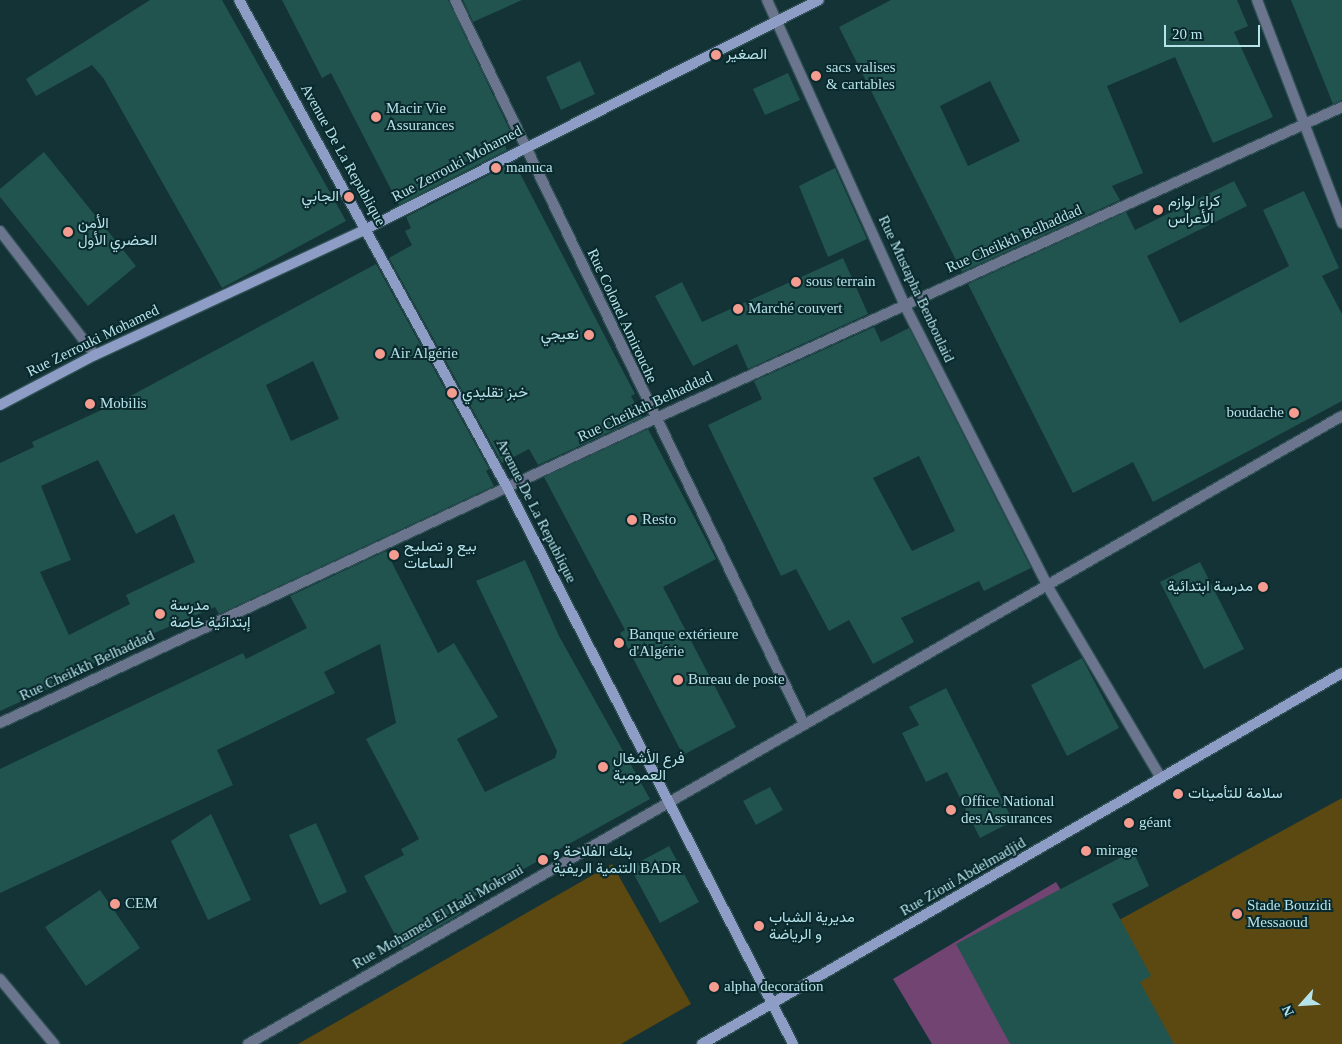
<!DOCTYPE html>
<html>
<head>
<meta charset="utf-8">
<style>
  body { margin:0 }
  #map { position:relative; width:1342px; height:1044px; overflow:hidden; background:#143337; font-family:"Times New Roman",Vazirmatn,serif }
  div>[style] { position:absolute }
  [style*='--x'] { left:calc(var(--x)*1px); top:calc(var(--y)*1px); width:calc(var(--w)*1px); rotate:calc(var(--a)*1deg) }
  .green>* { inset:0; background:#5c4811 }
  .water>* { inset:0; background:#724471 }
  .building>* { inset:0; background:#21534f }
  .roads { filter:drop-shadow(1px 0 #2e4f53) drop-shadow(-1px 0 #2e4f53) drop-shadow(0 1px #2e4f53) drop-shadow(0 -1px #2e4f53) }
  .street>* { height:10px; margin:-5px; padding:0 5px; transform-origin:5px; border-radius:5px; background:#6b758e }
  .secondary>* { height:10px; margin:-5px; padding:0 5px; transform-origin:5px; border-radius:5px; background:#8d9dc5 }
  .dots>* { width:14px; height:14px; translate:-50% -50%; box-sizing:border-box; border:2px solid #09292d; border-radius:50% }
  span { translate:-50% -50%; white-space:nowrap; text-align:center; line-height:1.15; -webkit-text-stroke:4px #09292d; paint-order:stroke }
  .poi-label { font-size:15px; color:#b6e2e9 }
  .left { translate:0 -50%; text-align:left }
  .right { translate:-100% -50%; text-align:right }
  .street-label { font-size:15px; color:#b6e2e9 }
  .north { position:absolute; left:1277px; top:979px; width:50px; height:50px; -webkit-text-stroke:4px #09292d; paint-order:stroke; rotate:244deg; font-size:14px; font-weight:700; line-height:20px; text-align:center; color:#b6e2e9 }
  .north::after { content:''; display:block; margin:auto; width:18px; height:22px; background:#b6e2e9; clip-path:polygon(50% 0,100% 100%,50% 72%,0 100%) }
  .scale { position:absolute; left:1164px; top:25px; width:96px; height:22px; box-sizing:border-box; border:2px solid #b6e2e9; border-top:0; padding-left:6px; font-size:15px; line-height:18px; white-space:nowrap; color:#b6e2e9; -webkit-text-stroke:4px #09292d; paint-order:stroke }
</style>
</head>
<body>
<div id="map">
  <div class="green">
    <i style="clip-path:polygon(1342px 798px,1342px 1044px,1170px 1044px,1110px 925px)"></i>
    <i style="clip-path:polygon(612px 864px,691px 1004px,621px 1044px,298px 1044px)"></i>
  </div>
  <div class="water">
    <i style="clip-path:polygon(1056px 882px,1119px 988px,1025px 1044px,932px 1044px,893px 979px)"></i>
  </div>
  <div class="building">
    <i style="clip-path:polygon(150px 0,222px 0,346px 221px,222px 288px,104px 79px,92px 65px,36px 96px,26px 79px)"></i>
    <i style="clip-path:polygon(282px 0,448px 0,513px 137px,503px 142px,507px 150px,399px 205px,331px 73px,322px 78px)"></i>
    <i style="clip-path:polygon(463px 0,522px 0,473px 22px)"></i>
    <i style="clip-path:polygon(evenodd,891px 0,1237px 0,1248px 26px,1234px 32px,1273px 117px,1213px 143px,1175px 57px,1107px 86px,1143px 173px,1112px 186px,1120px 200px,962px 272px,839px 27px,891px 0,990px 81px,1020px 141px,968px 166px,940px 106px,990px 81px)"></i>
    <i style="clip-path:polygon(1291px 0,1342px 0,1342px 100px,1333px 104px)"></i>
    <i style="clip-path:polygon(580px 61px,595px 94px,561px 110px,546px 77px)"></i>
    <i style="clip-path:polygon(788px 73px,800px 100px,765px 115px,753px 89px)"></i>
    <i style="clip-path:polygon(44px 152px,136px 266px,88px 306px,0 197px,0 189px)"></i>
    <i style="clip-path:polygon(514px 162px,635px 394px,631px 396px,642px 417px,538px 465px,529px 449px,502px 463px,389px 258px,412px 245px,405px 231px,411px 228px,406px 217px)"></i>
    <i style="clip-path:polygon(835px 168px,867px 239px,828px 257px,799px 186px)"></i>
    <i style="clip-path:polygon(1234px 181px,1247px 206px,1147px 256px,1180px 323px,1289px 266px,1263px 210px,1304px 191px,1339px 268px,1322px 276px,1342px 314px,1342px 401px,1153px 502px,1133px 462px,1073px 493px,968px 284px,1126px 212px,1135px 230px)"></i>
    <i style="clip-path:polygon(843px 258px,868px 314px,748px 369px,737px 344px,693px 366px,655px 296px,682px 282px,702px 322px)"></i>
    <i style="clip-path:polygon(evenodd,376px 264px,489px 469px,486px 471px,494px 486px,219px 614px,215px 607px,145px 637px,84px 668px,86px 672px,0 711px,0 463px,34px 447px,32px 442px,123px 400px,376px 264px,313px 361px,339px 419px,291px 441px,266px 385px,313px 361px,376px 264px,98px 460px,136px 534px,174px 514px,195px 562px,126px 595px,130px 604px,69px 635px,40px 572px,71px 560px,41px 486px,98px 460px)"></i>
    <i style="clip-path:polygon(evenodd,874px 327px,881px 342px,909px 328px,1031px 568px,984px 591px,979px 581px,901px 618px,914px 642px,873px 664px,849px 620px,829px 631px,796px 569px,781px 576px,708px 425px,762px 399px,754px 381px,874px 327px,919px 456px,955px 531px,912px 551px,873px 478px,919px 456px)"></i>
    <i style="clip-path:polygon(648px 429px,716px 559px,663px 587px,736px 727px,683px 755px,620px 633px,625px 630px,544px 477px)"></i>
    <i style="clip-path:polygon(386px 551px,438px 653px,454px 643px,498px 717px,457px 739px,485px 792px,555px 758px,557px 751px,476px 581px,525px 560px,559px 636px,650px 799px,457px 906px,462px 913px,402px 948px,364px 876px,404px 855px,401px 849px,419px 839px,366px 739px,396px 723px,380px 644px,324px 672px,335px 693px,217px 750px,233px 785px,0 893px,0 769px,243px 653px,246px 659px,307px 628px,290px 596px)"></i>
    <i style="clip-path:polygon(1200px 562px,1244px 649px,1204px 669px,1160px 582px)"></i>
    <i style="clip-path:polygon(1082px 658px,1119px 728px,1067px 756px,1031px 685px)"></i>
    <i style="clip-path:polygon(946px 688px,1013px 821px,980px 838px,947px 772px,926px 782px,902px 733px,919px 725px,909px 707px)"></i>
    <i style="clip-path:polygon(770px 787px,783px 810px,756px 825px,743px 801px)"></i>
    <i style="clip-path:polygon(211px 814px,251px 900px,208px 920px,171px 841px)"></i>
    <i style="clip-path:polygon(316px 823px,347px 892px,320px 905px,289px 835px)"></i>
    <i style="clip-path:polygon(669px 846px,699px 902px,660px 923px,630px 867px)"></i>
    <i style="clip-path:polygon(1133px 851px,1149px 886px,1112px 904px,1151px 976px,1140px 982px,1174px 1044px,1010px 1044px,956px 944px)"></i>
    <i style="clip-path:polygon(100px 890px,140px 948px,86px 986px,45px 927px)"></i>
  </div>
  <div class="roads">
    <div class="street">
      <i style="--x:455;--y:0;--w:804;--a:64.26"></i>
      <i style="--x:767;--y:0;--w:333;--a:65.7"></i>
      <i style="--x:904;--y:304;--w:318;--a:63"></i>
      <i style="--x:1048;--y:587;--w:222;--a:59.4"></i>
      <i style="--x:1257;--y:0;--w:239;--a:69.1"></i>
      <i style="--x:0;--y:231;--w:156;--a:52.5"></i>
      <i style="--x:0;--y:723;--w:721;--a:-24.93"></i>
      <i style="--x:654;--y:419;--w:755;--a:-24.39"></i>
      <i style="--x:0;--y:979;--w:85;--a:50.3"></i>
      <i style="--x:248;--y:1044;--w:1261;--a:-29.86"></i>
    </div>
    <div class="secondary">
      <i style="--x:239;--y:0;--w:558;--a:61.18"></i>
      <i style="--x:508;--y:489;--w:624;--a:62.82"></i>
      <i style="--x:0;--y:405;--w:107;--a:-27.8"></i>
      <i style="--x:95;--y:355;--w:301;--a:-24.9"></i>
      <i style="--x:368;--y:228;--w:505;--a:-26.82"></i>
      <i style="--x:702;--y:1044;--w:740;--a:-30.1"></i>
    </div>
  </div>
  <div class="dots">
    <i style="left:716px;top:55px;background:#f59c91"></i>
    <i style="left:816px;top:76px;background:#f59c91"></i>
    <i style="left:376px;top:117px;background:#f59c91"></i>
    <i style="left:496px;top:168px;background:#f59c91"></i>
    <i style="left:349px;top:197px;background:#f59c91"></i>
    <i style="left:1158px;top:210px;background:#f59c91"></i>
    <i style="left:68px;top:232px;background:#f59c91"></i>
    <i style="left:796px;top:282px;background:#f59c91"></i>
    <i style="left:738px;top:309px;background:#f59c91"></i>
    <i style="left:589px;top:335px;background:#f59c91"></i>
    <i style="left:380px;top:354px;background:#f59c91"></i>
    <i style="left:452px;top:393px;background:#f59c91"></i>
    <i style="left:90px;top:404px;background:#f59c91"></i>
    <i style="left:1294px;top:413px;background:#f59c91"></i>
    <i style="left:632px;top:520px;background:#f59c91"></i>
    <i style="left:394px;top:555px;background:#f59c91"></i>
    <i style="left:1263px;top:587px;background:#f59c91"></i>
    <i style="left:160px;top:614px;background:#f59c91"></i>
    <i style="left:619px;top:643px;background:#f59c91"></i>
    <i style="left:678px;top:680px;background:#f59c91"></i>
    <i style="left:603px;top:767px;background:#f59c91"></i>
    <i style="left:1178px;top:794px;background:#f59c91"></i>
    <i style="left:951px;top:810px;background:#f59c91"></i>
    <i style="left:1129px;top:823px;background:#f59c91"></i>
    <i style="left:1086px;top:851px;background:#f59c91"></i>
    <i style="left:543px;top:860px;background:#f59c91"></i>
    <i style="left:115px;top:904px;background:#f59c91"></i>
    <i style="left:1237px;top:914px;background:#f59c91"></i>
    <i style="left:759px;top:926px;background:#f59c91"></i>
    <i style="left:714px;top:987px;background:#f59c91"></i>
  </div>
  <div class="poi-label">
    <span class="left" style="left:726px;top:55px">الصغير</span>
    <span class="left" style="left:826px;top:76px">sacs valises<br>&amp; cartables</span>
    <span class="left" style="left:386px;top:117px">Macir Vie<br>Assurances</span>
    <span class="left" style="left:506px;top:168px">manuca</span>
    <span class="right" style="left:339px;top:197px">الجابي</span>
    <span class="left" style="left:1168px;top:210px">كراء لوازم<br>الأعراس</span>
    <span class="left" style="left:78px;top:232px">الأمن<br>الحضري الأول</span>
    <span class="left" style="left:806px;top:282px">sous terrain</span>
    <span class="left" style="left:748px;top:309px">Marché couvert</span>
    <span class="right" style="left:579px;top:335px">نعيجي</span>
    <span class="left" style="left:390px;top:354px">Air Algérie</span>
    <span class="left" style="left:462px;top:393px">خبز تقليدي</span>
    <span class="left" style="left:100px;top:404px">Mobilis</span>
    <span class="right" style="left:1284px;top:413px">boudache</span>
    <span class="left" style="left:642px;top:520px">Resto</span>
    <span class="left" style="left:404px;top:555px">بيع و تصليح<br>الساعات</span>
    <span class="right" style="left:1253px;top:587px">مدرسة ابتدائية</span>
    <span class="left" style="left:170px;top:614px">مدرسة<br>إبتدائية خاصة</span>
    <span class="left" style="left:629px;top:643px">Banque extérieure<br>d'Algérie</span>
    <span class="left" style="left:688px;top:680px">Bureau de poste</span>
    <span class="left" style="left:613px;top:767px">فرع الأشغال<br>العمومية</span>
    <span class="left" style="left:1188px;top:794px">سلامة للتأمينات</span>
    <span class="left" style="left:961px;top:810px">Office National<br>des Assurances</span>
    <span class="left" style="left:1139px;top:823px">géant</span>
    <span class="left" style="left:553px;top:860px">بنك الفلاحة و<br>التنمية الريفية BADR</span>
    <span class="left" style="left:1096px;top:851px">mirage</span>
    <span class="left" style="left:125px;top:904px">CEM</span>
    <span class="left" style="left:1247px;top:914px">Stade Bouzidi<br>Messaoud</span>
    <span class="left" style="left:769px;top:926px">مديرية الشباب<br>و الرياضة</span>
    <span class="left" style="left:724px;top:987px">alpha decoration</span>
  </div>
  <div class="street-label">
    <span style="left:343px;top:155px;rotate:61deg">Avenue De La Republique</span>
    <span style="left:457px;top:164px;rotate:-28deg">Rue Zerrouki Mohamed</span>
    <span style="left:1014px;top:239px;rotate:-24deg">Rue Cheikkh Belhaddad</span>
    <span style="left:916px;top:289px;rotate:65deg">Rue Mustapha Benboulaid</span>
    <span style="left:622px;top:316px;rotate:65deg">Rue Colonel Amirouche</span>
    <span style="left:93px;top:341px;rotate:-26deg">Rue Zerrouki Mohamed</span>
    <span style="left:645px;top:407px;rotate:-25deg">Rue Cheikkh Belhaddad</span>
    <span style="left:536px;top:511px;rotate:63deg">Avenue De La Republique</span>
    <span style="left:87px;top:666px;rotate:-25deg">Rue Cheikkh Belhaddad</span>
    <span style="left:963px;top:877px;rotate:-30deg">Rue Zioui Abdelmadjid</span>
    <span style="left:438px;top:917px;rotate:-30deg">Rue Mohamed El Hadi Mokrani</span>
  </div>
  <div class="north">N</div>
  <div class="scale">20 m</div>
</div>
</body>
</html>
